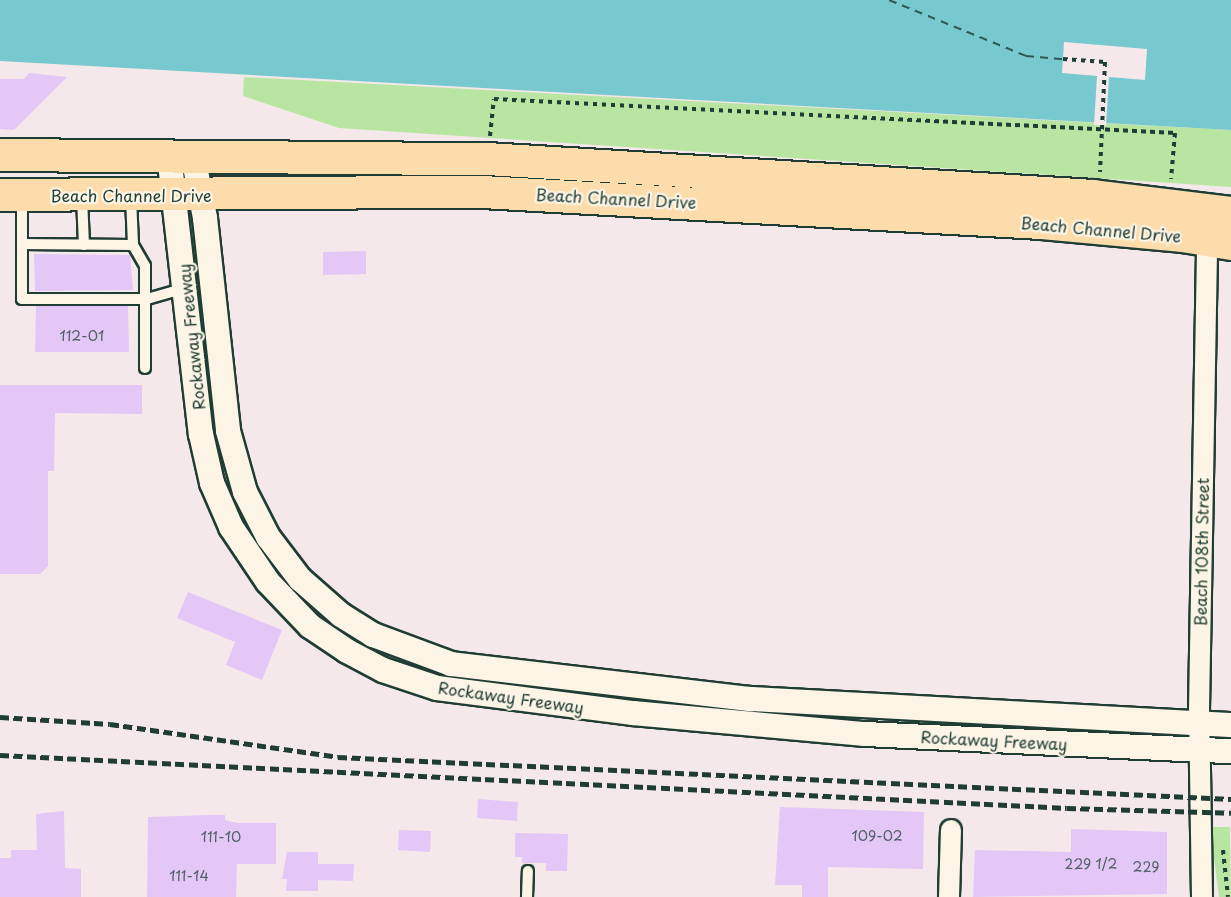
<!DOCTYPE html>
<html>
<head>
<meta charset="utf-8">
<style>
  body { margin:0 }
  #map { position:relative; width:1231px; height:897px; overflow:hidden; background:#f4e8ea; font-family:"Playpen Sans",sans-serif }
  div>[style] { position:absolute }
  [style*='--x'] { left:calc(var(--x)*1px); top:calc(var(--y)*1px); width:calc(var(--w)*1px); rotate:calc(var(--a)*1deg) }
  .green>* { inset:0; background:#b9e5a2 }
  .water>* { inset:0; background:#78c9cf }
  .pier>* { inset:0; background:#f4e8ea }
  .ferry>* { height:1.5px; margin-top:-0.75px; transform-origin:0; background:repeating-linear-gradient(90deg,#315953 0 8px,transparent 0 14px) }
  .building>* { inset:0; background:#e3c8f7 }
  .path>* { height:4px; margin-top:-2px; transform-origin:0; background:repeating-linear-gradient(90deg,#1f3d34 0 4.5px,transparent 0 9px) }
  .roads { filter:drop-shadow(2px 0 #1f3d34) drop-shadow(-2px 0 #1f3d34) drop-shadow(0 2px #1f3d34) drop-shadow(0 -2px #1f3d34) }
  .service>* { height:10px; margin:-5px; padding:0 5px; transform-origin:5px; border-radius:5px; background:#fcf5e5 }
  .minor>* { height:20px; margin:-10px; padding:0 10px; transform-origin:10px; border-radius:10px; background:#fcf5e5 }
  .tertiary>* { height:24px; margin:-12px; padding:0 12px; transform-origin:12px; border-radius:12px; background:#fcf5e5 }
  .primary>* { height:32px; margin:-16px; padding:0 16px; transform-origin:16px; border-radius:16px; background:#fddcac }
  .rail>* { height:4.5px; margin-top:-2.25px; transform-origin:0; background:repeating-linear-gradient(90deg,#1f3d34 0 9px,transparent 0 13.5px) }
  span { translate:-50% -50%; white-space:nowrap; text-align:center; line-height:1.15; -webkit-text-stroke:4.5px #fcf5e5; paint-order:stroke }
  .number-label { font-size:14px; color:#506065 }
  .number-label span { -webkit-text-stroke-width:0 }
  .street-label { font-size:16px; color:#1f3d34 }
</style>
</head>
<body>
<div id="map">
  <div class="green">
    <i style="clip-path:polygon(244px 77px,1231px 130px,1231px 187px,339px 128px,243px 96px)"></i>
    <i style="clip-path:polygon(1210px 827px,1230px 827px,1231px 897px,1219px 897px)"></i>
  </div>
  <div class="water">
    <i style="clip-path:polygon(0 0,1231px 0,1231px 130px,0 61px)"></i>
  </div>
  <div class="pier">
    <i style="clip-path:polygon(1064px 42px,1147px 49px,1145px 80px,1109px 77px,1106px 126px,1094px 125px,1097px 76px,1062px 73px)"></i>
  </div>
  <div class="ferry">
    <i style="--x:889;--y:0;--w:148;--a:22.2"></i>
    <i style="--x:1026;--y:56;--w:37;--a:5"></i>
  </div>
  <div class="building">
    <i style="clip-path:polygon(29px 73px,67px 77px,14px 130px,0 129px,0 79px,24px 79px)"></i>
    <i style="clip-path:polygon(366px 251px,366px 274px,323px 275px,323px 252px)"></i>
    <i style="clip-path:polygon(34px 254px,130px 255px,133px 290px,35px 291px)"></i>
    <i style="clip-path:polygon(36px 306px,128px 306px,129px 352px,35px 352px)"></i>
    <i style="clip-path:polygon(0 385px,142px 385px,142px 414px,55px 413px,54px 471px,48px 471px,48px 566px,40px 574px,0 574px)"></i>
    <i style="clip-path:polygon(188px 592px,282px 630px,262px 680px,226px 665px,235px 642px,177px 618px)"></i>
    <i style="clip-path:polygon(478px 799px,518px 802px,517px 821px,477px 818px)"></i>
    <i style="clip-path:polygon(780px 807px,924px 812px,923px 869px,828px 867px,828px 897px,802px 897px,802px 885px,775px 885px)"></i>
    <i style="clip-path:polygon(64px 811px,65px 868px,81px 869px,81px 897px,0 897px,0 858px,11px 858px,11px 850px,37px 850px,36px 814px)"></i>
    <i style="clip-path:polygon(209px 815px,225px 815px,225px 820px,237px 823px,276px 823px,276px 864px,237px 864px,236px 897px,147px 897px,148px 817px)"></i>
    <i style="clip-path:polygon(1071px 829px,1167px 832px,1167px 894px,973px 897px,975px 850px,1071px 852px)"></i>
    <i style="clip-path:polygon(399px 830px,431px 831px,430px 852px,398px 850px)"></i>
    <i style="clip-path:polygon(515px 833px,568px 834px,567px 871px,546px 871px,546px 863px,522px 863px,522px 857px,515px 857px)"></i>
    <i style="clip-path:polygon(287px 852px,318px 852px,318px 864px,354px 864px,353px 881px,318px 880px,318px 891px,286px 891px,287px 879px,282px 879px)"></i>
  </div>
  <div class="path">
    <i style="--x:1063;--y:59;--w:42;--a:4.1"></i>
    <i style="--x:1105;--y:62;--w:110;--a:92.6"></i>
    <i style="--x:490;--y:136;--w:37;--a:-84"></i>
    <i style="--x:494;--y:99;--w:682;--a:2.86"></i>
    <i style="--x:1175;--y:133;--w:46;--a:95"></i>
    <i style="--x:1223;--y:850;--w:47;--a:83.9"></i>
  </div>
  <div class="roads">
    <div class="service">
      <i style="--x:82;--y:197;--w:48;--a:87.6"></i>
      <i style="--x:131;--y:197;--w:48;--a:87.6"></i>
      <i style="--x:22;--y:198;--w:101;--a:90"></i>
      <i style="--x:22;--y:299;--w:125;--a:0"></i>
      <i style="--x:147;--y:299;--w:40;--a:-16"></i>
      <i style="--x:22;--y:244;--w:111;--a:0.5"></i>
      <i style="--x:133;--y:245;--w:24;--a:60"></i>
      <i style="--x:145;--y:266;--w:102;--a:90"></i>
      <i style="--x:527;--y:897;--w:26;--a:-88"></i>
    </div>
    <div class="minor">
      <i style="--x:949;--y:897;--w:67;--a:-88.3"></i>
      <i style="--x:1202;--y:897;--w:188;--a:-90.9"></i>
      <i style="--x:1199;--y:709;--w:480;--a:-89"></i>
    </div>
    <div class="tertiary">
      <i style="--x:169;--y:155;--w:281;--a:83.5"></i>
      <i style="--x:201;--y:434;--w:50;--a:77.3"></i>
      <i style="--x:212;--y:483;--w:48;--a:66.6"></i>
      <i style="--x:231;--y:527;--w:66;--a:56.1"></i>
      <i style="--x:268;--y:582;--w:61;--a:46.3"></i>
      <i style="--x:310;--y:626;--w:45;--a:34"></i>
      <i style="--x:347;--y:651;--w:41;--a:27.8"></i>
      <i style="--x:383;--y:670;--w:57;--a:18.4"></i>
      <i style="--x:437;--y:688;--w:198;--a:7.3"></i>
      <i style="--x:633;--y:713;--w:233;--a:5.2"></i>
      <i style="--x:865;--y:734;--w:366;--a:2.7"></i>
      <i style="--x:193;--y:156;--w:63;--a:79"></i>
      <i style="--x:205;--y:218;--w:214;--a:83.8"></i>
      <i style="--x:228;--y:431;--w:63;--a:74.4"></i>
      <i style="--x:245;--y:492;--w:51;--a:62.9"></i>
      <i style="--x:268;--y:537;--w:53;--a:52.7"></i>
      <i style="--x:300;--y:579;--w:55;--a:41.3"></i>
      <i style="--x:341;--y:615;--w:38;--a:32"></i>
      <i style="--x:373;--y:635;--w:83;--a:20.4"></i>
      <i style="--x:451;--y:664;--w:301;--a:6.7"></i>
      <i style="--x:750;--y:699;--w:482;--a:3.1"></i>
    </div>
    <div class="primary">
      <i style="--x:0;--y:155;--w:487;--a:0.5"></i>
      <i style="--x:487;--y:159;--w:607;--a:3.49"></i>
      <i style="--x:1093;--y:196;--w:139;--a:7"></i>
      <i style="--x:0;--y:195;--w:482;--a:-0.4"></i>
      <i style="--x:482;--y:192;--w:561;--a:3.17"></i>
      <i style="--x:1042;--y:223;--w:142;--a:5.3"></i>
      <i style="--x:1183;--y:236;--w:49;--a:9.5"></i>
    </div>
  </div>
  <div class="rail">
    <i style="--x:0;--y:717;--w:110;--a:3.6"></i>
    <i style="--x:110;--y:724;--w:230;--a:8.2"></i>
    <i style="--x:338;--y:757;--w:894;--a:2.69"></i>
    <i style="--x:0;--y:755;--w:1068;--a:2.84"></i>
    <i style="--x:1067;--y:808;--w:164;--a:1.7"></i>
  </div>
  <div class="number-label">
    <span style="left:82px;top:336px">112-01</span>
    <span style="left:877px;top:836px">109-02</span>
    <span style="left:221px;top:837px">111-10</span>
    <span style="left:1091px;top:864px">229 1/2</span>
    <span style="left:1146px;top:867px">229</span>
    <span style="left:189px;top:876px">111-14</span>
  </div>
  <div class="street-label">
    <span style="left:131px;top:195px">Beach Channel Drive</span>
    <span style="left:616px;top:198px;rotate:3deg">Beach Channel Drive</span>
    <span style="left:1101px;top:229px;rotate:5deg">Beach Channel Drive</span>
    <span style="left:191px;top:337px;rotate:-96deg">Rockaway Freeway</span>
    <span style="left:1201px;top:552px;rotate:-89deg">Beach 108th Street</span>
    <span style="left:511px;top:697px;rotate:8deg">Rockaway Freeway</span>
    <span style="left:994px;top:740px;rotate:3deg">Rockaway Freeway</span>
  </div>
</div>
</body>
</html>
